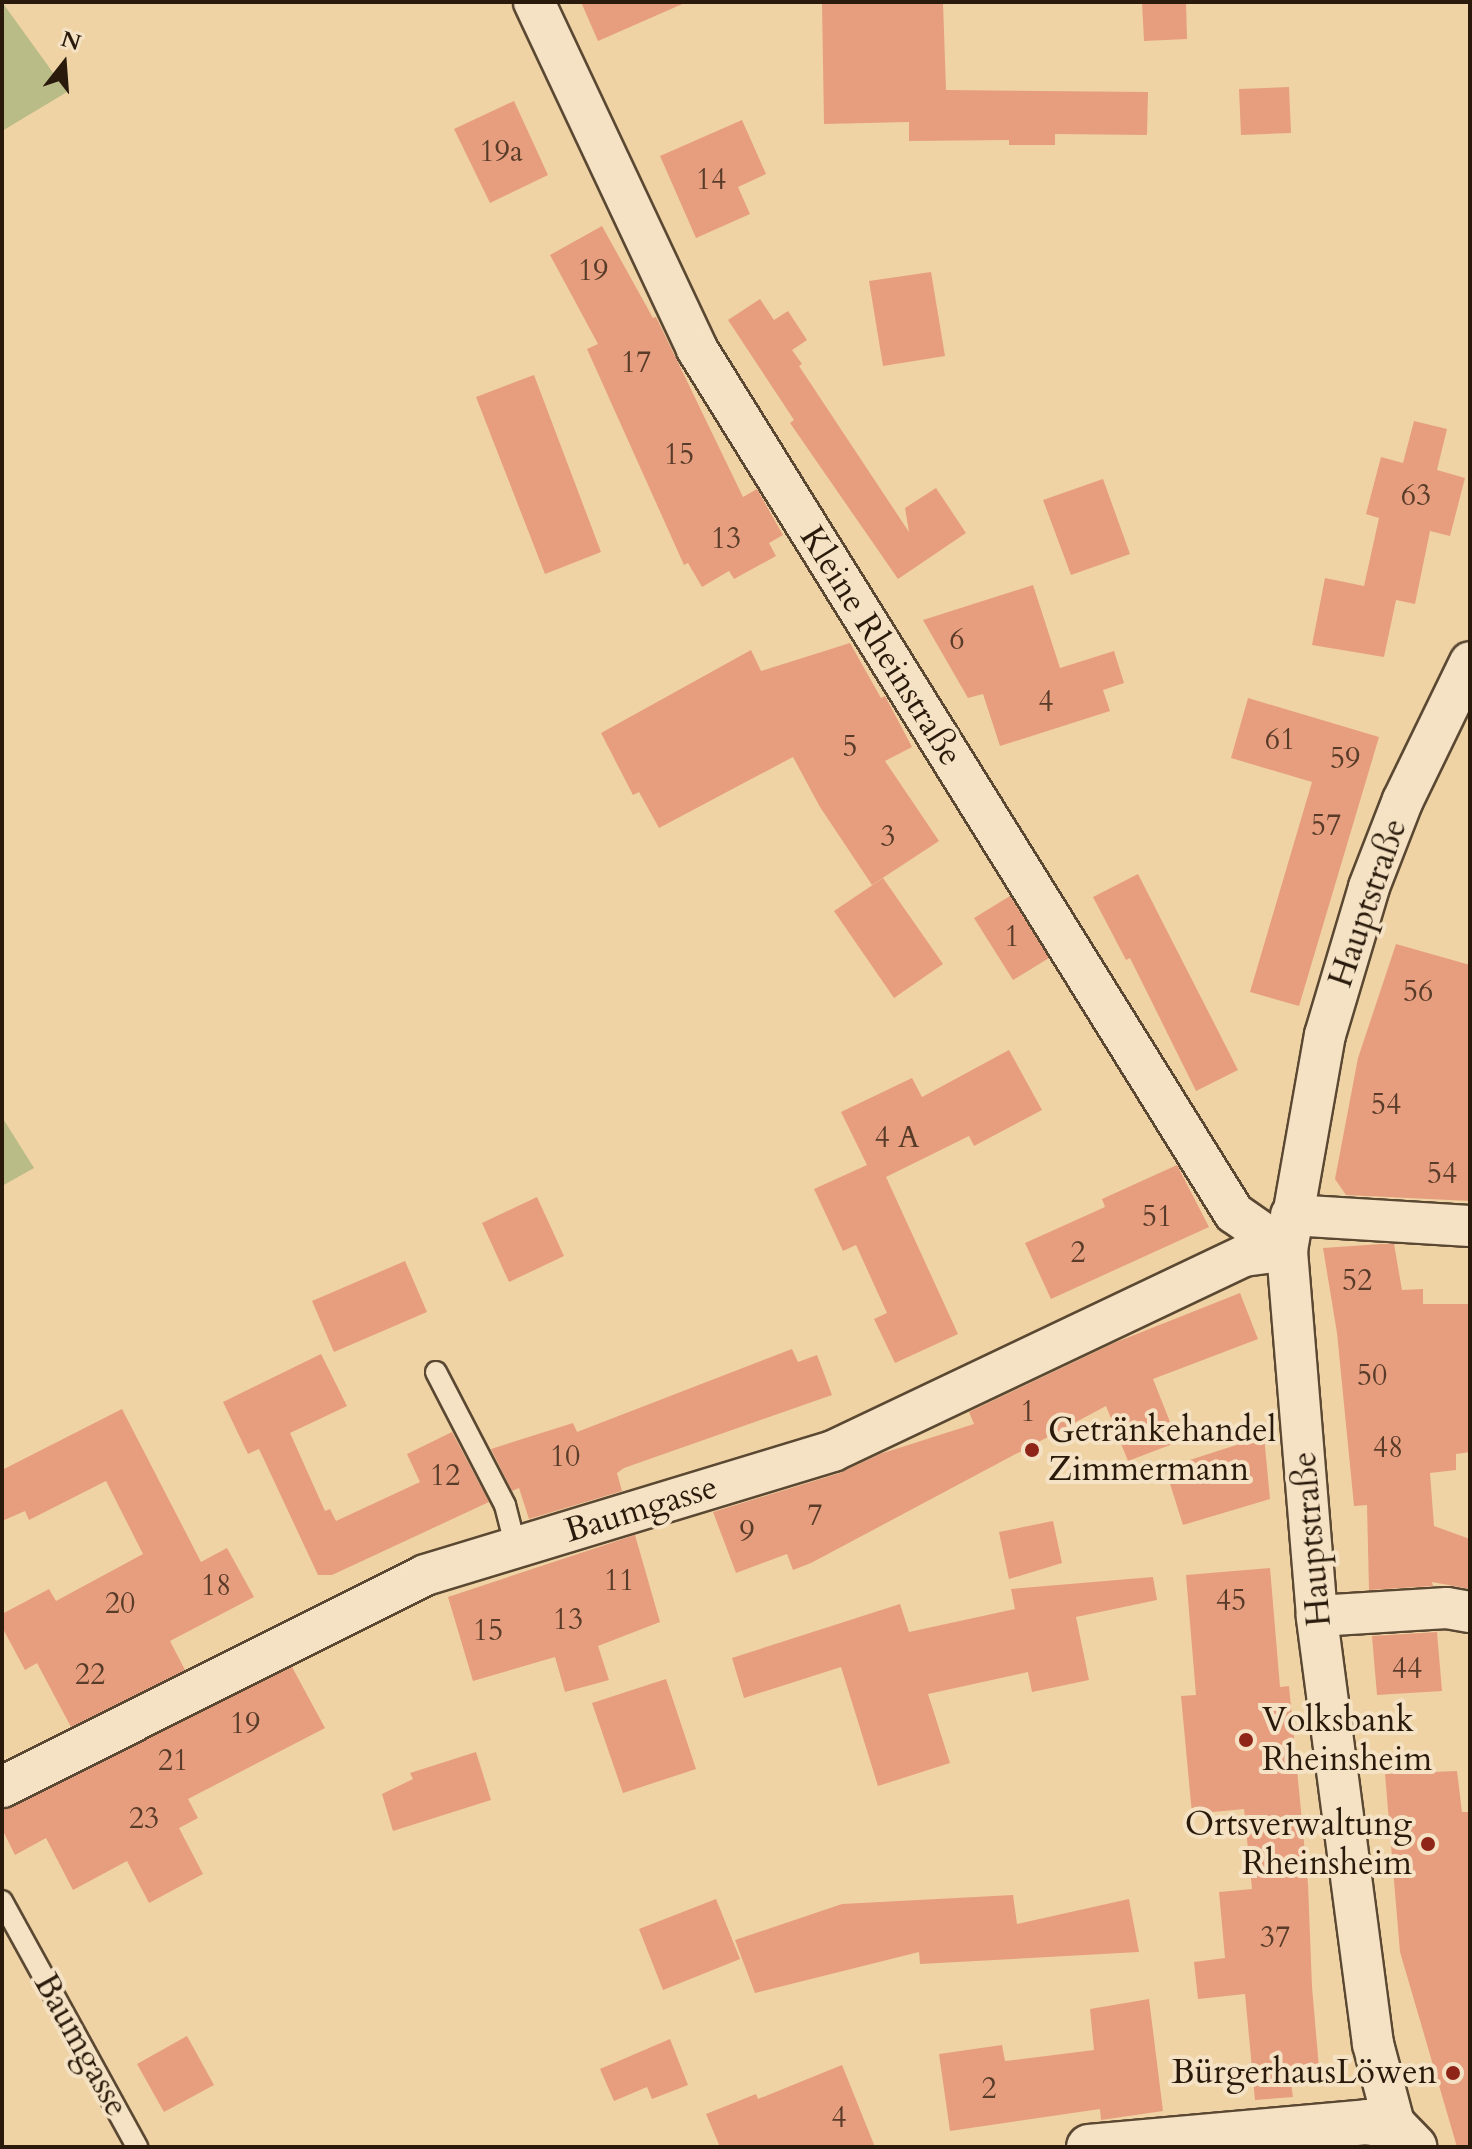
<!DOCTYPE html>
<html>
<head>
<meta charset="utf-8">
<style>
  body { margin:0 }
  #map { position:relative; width:1472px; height:2149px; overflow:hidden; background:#efd3a5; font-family:Cardo,serif }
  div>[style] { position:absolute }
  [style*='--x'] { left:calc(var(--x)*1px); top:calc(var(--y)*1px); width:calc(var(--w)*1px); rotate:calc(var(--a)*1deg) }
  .green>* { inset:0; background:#b9bc87 }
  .building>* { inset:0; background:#e79e7e }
  .roads { filter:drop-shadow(2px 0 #5a4832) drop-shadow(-2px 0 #5a4832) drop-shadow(0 2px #5a4832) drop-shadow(0 -2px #5a4832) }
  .service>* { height:20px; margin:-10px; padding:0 10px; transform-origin:10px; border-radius:10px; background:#f5e2c4 }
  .minor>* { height:40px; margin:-20px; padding:0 20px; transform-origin:20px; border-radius:20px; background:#f5e2c4 }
  .tertiary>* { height:44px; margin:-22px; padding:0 22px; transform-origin:22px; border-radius:22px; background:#f5e2c4 }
  .dots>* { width:22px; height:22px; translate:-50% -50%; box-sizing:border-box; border:4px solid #f5e2c4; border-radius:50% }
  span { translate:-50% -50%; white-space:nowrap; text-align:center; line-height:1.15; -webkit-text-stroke:8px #f5e2c4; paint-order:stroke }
  .number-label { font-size:30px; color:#583b28 }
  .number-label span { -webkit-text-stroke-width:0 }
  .street-label { font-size:34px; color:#291a0b }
  .poi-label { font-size:34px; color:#291a0b }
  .left { translate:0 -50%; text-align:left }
  .right { translate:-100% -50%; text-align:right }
  .frame { position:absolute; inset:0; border:4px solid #291a0b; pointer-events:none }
  .north { position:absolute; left:24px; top:24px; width:80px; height:80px; -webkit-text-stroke:6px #f5e2c4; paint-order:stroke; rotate:17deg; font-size:22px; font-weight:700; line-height:32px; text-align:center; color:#291a0b }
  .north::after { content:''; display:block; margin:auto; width:28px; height:36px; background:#291a0b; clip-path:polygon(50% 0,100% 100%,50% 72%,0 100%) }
</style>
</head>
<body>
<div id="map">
  <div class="green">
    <i style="clip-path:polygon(2px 2px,67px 92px,2px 131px)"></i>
    <i style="clip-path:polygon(2px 1117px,34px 1168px,2px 1186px)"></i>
  </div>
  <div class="building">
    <i style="clip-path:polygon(581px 2px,687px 2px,598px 41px)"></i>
    <i style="clip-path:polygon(822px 2px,943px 2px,946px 90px,1148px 92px,1147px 135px,1055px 134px,1055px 145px,1009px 145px,1009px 140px,909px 141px,909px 122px,824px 124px)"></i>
    <i style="clip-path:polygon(1142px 2px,1186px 2px,1187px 39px,1144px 41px)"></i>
    <i style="clip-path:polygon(1289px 87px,1291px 133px,1241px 135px,1239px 89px)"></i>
    <i style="clip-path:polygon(514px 101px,548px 175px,490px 203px,454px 129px)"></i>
    <i style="clip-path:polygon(742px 120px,766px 174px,738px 187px,750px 214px,696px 238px,660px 156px)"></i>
    <i style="clip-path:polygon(602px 226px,653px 318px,656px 317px,743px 497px,757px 489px,783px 535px,769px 543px,776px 556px,734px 579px,729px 571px,702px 587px,688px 563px,684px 565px,587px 349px,598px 344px,550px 255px)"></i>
    <i style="clip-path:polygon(931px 272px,945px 356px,883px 366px,869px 281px)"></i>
    <i style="clip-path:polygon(760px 299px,774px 320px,788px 311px,807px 340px,792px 350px,802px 364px,799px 366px,909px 532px,905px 508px,936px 488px,966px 533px,898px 579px,790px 423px,794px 420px,728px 320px)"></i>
    <i style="clip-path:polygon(534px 375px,601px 552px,545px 574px,476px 397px)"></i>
    <i style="clip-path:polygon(1414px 421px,1447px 429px,1437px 470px,1465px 478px,1450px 536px,1430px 531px,1415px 604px,1396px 600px,1384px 657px,1312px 645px,1325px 578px,1364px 586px,1379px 518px,1366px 514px,1381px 457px,1403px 463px)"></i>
    <i style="clip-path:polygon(1103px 479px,1130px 554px,1071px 575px,1043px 500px)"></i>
    <i style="clip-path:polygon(1033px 585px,1060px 668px,1114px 651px,1124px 683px,1103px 690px,1110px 711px,1000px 746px,983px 694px,968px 698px,923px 620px)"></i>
    <i style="clip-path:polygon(850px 643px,881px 698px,885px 696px,912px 747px,885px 761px,939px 841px,872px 885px,820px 807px,793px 757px,659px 828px,639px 792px,633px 795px,601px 733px,751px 650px,761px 671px)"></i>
    <i style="clip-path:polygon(1248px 698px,1379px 737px,1299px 1006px,1250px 992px,1312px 782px,1231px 758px)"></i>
    <i style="clip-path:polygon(1138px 874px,1238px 1070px,1196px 1091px,1130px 958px,1126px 960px,1093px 897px)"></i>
    <i style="clip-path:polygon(883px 878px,943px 964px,894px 998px,834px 911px)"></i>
    <i style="clip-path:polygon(1010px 896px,1049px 958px,1013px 980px,974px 918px)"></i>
    <i style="clip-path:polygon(1396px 944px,1470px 965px,1470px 1201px,1346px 1195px,1335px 1179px,1358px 1058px)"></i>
    <i style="clip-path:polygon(1009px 1050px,1042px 1110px,974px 1146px,969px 1136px,886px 1177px,958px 1334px,895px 1363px,874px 1319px,887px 1313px,856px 1245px,843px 1251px,814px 1189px,867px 1165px,841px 1112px,912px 1078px,922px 1097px)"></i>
    <i style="clip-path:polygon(1177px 1165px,1209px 1227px,1051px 1299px,1025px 1243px,1105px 1207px,1102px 1199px)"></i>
    <i style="clip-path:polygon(537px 1197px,564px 1256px,509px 1282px,482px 1223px)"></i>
    <i style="clip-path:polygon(1381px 1244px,1394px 1244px,1402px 1290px,1423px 1289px,1423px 1304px,1470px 1304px,1470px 1452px,1456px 1454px,1456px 1470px,1430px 1473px,1434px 1526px,1470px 1539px,1470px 1589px,1432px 1582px,1433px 1586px,1369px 1590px,1367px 1505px,1354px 1506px,1337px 1333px,1323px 1248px)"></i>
    <i style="clip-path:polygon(405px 1261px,427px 1312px,334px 1352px,312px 1301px)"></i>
    <i style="clip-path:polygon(1240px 1293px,1258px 1339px,1153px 1379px,1178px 1442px,1128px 1461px,1106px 1406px,811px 1563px,793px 1570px,787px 1554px,736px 1573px,713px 1512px,840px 1473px,880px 1454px,974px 1424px,969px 1412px,1114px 1343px)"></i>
    <i style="clip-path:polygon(792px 1349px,798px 1362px,817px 1355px,832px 1395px,624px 1468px,617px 1473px,622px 1491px,529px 1519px,519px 1488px,512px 1491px,491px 1449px,573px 1423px,577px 1432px)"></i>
    <i style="clip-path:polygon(321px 1354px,347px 1406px,290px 1433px,325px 1511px,330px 1509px,336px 1521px,420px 1482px,407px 1454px,452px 1432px,489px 1502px,332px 1575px,318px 1575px,259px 1449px,248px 1454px,223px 1402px)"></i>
    <i style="clip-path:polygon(122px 1409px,201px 1562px,227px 1548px,254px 1597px,170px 1641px,185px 1670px,71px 1727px,37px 1663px,25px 1670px,2px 1627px,2px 1614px,49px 1589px,56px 1601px,143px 1554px,106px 1481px,29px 1520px,25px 1511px,2px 1521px,2px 1470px)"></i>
    <i style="clip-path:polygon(1264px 1436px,1270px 1499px,1183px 1525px,1165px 1468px)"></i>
    <i style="clip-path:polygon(1053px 1521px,1062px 1563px,1009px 1579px,999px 1532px)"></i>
    <i style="clip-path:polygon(635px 1535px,660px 1622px,598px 1646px,609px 1680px,565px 1692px,555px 1657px,473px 1681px,448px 1597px)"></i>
    <i style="clip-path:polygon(1270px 1568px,1280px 1687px,1289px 1686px,1308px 1884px,1312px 1987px,1320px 2079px,1291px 2083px,1293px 2097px,1255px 2100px,1245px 1994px,1198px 1999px,1194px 1962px,1225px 1958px,1219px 1892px,1252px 1889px,1244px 1809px,1192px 1814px,1181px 1696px,1196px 1695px,1186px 1575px)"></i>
    <i style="clip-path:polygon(1153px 1577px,1157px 1600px,1076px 1617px,1089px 1680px,1032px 1692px,1028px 1672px,928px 1694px,950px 1763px,878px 1786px,841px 1667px,744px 1698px,732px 1658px,900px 1604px,909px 1632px,1015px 1609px,1011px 1589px)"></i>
    <i style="clip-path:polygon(1437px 1632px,1442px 1691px,1377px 1695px,1372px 1636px)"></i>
    <i style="clip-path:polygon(292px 1667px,325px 1728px,188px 1799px,198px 1818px,179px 1828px,203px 1874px,149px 1903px,127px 1861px,73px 1890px,46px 1838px,15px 1855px,2px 1829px,2px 1810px)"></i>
    <i style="clip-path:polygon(666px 1679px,696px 1769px,623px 1793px,592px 1703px)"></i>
    <i style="clip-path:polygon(476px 1752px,491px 1800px,393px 1831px,382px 1794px,413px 1779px,410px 1773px)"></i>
    <i style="clip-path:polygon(1457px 1771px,1462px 1812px,1470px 1812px,1470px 2147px,1457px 2147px,1400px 1952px,1385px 1774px)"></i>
    <i style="clip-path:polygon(1013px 1895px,1017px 1924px,1129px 1899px,1139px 1952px,920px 1964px,919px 1952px,755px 1993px,735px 1940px,842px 1904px)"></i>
    <i style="clip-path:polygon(716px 1899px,740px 1959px,663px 1990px,639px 1929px)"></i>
    <i style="clip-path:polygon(1149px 1999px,1163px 2111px,1101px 2120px,1100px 2109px,950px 2131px,939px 2054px,1002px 2045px,1005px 2061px,1094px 2050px,1090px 2009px)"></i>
    <i style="clip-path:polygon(187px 2036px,214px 2085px,164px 2112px,137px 2064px)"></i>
    <i style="clip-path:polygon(670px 2039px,688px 2085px,652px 2099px,647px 2087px,614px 2101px,600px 2069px)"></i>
    <i style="clip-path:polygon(842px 2065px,875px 2147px,720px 2147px,706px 2114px,756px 2094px,758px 2099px)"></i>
  </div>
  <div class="roads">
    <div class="service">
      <i style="--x:436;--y:1372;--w:150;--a:62.6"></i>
      <i style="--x:505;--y:1505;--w:44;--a:75.7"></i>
      <i style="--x:2;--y:1901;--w:281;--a:61.2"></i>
    </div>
    <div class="minor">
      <i style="--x:534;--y:2;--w:383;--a:64.8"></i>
      <i style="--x:697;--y:349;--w:1017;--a:58.14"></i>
      <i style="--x:1234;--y:1213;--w:65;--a:34.9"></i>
      <i style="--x:1291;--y:1215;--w:179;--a:3.5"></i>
      <i style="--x:1317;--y:1616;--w:130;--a:-3.5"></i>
      <i style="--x:1447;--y:1608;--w:23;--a:10"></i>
      <i style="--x:2;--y:1787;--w:473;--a:-26.6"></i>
      <i style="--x:425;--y:1575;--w:426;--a:-16.9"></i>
      <i style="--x:833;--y:1451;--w:455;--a:-25.4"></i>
      <i style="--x:1244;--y:1256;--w:43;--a:-7.9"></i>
      <i style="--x:1395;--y:2127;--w:86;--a:-104.8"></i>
      <i style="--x:1373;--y:2044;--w:432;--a:-97.5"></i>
      <i style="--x:1317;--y:1616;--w:367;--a:-94.7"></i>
      <i style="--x:1287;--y:1250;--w:218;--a:-80"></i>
      <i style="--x:1325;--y:1035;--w:154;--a:-73.4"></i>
      <i style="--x:1369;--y:887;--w:93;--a:-68.7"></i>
      <i style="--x:1403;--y:800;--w:153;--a:-64.1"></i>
    </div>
    <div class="tertiary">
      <i style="--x:1089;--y:2147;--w:279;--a:-5.1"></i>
      <i style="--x:1367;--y:2122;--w:28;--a:10"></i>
      <i style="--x:1395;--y:2127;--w:28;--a:46"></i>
    </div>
  </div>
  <div class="dots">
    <i style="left:1032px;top:1450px;background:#8f2418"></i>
    <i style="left:1246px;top:1740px;background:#8f2418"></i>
    <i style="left:1428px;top:1844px;background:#8f2418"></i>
    <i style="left:1453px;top:2073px;background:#8f2418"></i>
  </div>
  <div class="number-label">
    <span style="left:501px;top:152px">19a</span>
    <span style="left:711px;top:180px">14</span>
    <span style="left:593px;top:271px">19</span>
    <span style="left:636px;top:363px">17</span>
    <span style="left:679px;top:455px">15</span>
    <span style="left:1416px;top:496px">63</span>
    <span style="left:726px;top:539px">13</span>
    <span style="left:957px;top:640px">6</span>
    <span style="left:1046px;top:702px">4</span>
    <span style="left:1280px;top:740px">61</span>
    <span style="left:850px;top:747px">5</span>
    <span style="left:1345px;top:759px">59</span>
    <span style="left:1326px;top:826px">57</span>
    <span style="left:888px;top:837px">3</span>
    <span style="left:1012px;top:937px">1</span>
    <span style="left:1418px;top:992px">56</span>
    <span style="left:1386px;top:1105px">54</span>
    <span style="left:897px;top:1138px">4 A</span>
    <span style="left:1442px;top:1174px">54</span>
    <span style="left:1157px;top:1217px">51</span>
    <span style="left:1078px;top:1253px">2</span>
    <span style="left:1357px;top:1281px">52</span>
    <span style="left:1372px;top:1376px">50</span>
    <span style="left:1028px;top:1412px">1</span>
    <span style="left:1388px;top:1448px">48</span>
    <span style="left:565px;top:1457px">10</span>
    <span style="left:445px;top:1476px">12</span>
    <span style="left:815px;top:1516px">7</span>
    <span style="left:747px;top:1532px">9</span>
    <span style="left:619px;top:1581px">11</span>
    <span style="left:216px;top:1586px">18</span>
    <span style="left:1231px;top:1601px">45</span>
    <span style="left:120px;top:1604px">20</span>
    <span style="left:568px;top:1620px">13</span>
    <span style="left:488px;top:1631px">15</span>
    <span style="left:1407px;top:1669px">44</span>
    <span style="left:90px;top:1675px">22</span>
    <span style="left:245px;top:1724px">19</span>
    <span style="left:173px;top:1761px">21</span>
    <span style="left:144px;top:1819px">23</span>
    <span style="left:1275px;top:1938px">37</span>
    <span style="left:989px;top:2089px">2</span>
    <span style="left:839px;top:2118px">4</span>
  </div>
  <div class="street-label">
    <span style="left:881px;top:646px;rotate:58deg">Kleine Rheinstraße</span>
    <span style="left:1368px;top:903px;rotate:-71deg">Hauptstraße</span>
    <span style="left:641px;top:1509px;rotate:-17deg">Baumgasse</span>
    <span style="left:1312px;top:1539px;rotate:-95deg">Hauptstraße</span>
    <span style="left:81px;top:2045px;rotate:61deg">Baumgasse</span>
  </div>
  <div class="poi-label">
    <span class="left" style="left:1048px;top:1450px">Getränkehandel<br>Zimmermann</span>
    <span class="left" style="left:1262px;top:1740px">Volksbank<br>Rheinsheim</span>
    <span class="right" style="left:1412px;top:1844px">Ortsverwaltung<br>Rheinsheim</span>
    <span class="right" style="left:1437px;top:2073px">BürgerhausLöwen</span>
  </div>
  <div class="frame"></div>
  <div class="north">N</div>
</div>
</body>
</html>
